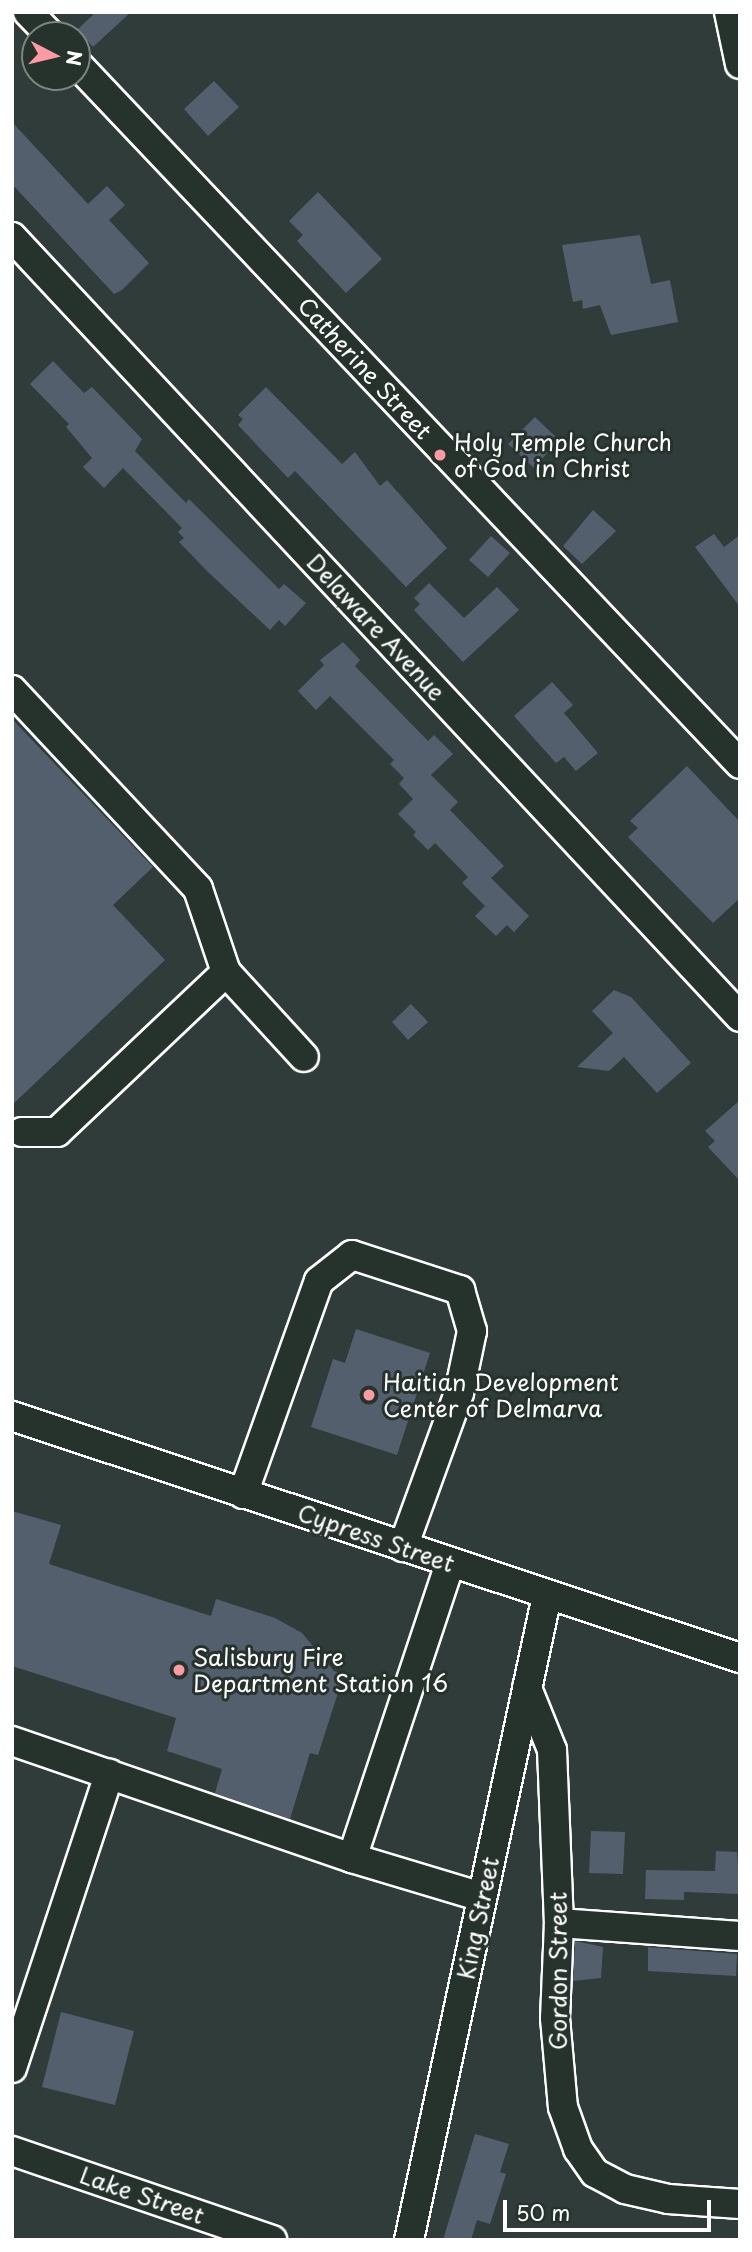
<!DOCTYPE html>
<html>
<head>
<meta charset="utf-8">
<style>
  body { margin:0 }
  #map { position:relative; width:752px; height:2252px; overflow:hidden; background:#2f3c3a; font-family:"Playpen Sans",sans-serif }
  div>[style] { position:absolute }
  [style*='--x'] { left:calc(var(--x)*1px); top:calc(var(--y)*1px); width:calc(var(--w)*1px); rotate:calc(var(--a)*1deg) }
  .building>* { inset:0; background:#545f6d }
  .roads { filter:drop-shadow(2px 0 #fff) drop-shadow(-2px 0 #fff) drop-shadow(0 2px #fff) drop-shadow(0 -2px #fff) }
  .minor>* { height:28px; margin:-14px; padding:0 14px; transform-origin:14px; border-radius:14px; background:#26332d }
  .dots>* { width:19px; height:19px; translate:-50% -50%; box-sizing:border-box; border:4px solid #26332d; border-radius:50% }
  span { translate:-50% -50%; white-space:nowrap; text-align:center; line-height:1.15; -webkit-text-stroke:6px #26332d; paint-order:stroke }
  .street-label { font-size:23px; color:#fff }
  .poi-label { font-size:23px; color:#fff }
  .left { translate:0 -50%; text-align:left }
  .frame { position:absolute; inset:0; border:14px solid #fff; pointer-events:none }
  .north { position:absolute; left:21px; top:21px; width:70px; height:70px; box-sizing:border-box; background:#26332d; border:2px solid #7d8581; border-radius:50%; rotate:97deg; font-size:19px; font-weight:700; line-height:28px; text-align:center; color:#fff }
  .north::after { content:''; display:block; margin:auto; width:24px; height:32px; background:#ff9aa2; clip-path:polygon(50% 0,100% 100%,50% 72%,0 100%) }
  .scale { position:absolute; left:503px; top:2200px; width:208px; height:32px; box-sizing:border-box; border:4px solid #fff; border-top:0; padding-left:9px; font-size:21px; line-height:24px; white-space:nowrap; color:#fff; -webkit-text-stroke:5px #26332d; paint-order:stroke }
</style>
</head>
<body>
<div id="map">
  <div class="building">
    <i style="clip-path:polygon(96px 12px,131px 12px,93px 47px,77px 30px)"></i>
    <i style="clip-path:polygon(214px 81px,239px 107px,208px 136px,184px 109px)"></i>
    <i style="clip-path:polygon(12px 122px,88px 204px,107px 186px,125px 205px,109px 220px,149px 263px,122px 290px,114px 294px,12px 184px)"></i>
    <i style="clip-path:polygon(318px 192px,382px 259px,346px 293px,297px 241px,303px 235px,289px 221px)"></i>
    <i style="clip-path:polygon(640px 235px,651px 284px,670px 280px,678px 322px,611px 335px,600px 305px,583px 309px,582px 300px,573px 302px,562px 245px)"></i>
    <i style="clip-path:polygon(53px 361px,84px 393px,92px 387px,142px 439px,135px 451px,186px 503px,189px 499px,279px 589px,284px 584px,306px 603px,285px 626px,279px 620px,270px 630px,207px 571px,179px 542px,184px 538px,178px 532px,182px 528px,123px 468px,104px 488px,83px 467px,92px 458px,66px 427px,69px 424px,30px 384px)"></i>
    <i style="clip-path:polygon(266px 387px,342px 464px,355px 452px,380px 486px,387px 480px,447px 548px,406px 587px,295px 471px,288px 478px,238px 425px,243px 419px,238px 415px)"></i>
    <i style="clip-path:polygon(535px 417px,559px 440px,534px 468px,508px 444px)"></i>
    <i style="clip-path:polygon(593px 510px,616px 531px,582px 564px,563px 546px)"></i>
    <i style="clip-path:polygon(714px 534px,724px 547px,740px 535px,740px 607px,695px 547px)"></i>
    <i style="clip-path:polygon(491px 536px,510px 553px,488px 577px,469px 560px)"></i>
    <i style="clip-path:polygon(429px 583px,464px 618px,497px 587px,519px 610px,463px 662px,414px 610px,420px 604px,414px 598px)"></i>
    <i style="clip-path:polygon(343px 642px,360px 660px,355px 666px,428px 741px,434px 735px,453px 754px,431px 775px,458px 802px,450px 810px,504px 866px,491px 878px,529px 916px,514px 932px,507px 925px,496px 936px,475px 916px,485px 906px,462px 883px,468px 877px,435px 843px,428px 850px,413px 835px,416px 832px,398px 814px,413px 799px,399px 784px,404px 778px,390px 764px,394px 760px,330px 696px,316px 710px,298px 691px,324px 665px,320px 660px)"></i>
    <i style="clip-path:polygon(552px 682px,573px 705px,564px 713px,598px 753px,576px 771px,564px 757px,556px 763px,514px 716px)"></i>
    <i style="clip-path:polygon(12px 719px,153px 867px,113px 905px,165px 960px,12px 1105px)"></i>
    <i style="clip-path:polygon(687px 766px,740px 822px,740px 898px,713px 923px,628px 837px,638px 828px,630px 821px)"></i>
    <i style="clip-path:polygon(614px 990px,631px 997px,691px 1063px,657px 1093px,624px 1057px,609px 1071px,577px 1067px,613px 1033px,592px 1011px)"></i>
    <i style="clip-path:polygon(411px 1004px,428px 1022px,408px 1040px,392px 1022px)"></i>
    <i style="clip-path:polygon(740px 1100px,740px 1181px,708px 1147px,715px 1141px,705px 1131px)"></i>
    <i style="clip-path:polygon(356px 1329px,430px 1353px,397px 1455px,311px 1427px,333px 1359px,345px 1363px)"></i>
    <i style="clip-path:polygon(12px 1511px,61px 1525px,49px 1564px,211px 1616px,216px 1599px,275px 1618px,302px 1633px,334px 1671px,344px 1674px,318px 1755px,310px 1753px,290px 1819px,215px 1793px,222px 1769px,167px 1751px,176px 1718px,12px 1666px)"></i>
    <i style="clip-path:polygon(591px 1831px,625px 1832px,623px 1874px,589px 1873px)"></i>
    <i style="clip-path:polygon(716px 1851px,737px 1852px,740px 1894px,684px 1892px,684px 1900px,645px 1899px,646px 1870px,715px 1871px)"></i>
    <i style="clip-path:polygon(575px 1941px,603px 1947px,601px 1978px,573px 1981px)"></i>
    <i style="clip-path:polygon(648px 1947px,737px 1954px,736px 1976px,648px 1971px)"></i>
    <i style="clip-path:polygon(61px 2012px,134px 2031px,115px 2105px,42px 2087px)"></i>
    <i style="clip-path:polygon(475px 2134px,509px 2144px,500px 2172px,506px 2174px,490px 2224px,477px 2220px,471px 2240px,443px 2240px)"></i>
  </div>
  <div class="roads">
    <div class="minor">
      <i style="--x:28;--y:12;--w:32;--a:46"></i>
      <i style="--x:729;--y:12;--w:53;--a:78.1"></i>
      <i style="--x:77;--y:64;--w:964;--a:46.55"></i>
      <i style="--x:12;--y:237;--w:1067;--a:46.97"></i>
      <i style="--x:12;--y:690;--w:272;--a:46.9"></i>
      <i style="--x:198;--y:889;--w:88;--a:71.4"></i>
      <i style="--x:226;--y:972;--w:115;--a:47.5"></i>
      <i style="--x:22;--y:1132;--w:35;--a:0"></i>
      <i style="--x:57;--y:1132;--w:233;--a:-43.4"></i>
      <i style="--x:12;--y:1416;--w:767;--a:18.39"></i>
      <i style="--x:243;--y:1494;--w:226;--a:-70.4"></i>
      <i style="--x:319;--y:1281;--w:42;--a:-38.2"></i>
      <i style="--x:352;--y:1255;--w:114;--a:18"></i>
      <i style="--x:460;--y:1290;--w:43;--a:73.7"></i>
      <i style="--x:472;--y:1331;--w:63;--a:101.8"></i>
      <i style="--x:459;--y:1393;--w:164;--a:110"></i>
      <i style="--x:527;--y:1688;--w:67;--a:68"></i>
      <i style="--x:552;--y:1750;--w:173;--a:87.7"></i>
      <i style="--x:559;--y:1923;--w:95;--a:92.4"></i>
      <i style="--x:555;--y:2018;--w:89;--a:84.9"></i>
      <i style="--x:563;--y:2107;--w:45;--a:70.3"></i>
      <i style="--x:578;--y:2149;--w:29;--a:55"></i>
      <i style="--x:595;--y:2173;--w:34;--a:28"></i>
      <i style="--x:625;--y:2189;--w:44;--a:13.1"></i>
      <i style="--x:668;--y:2199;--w:72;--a:4"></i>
      <i style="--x:12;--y:1741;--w:360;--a:19"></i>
      <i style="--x:352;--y:1858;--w:311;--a:-71.6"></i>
      <i style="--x:352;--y:1858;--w:136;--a:16.7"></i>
      <i style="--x:559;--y:1923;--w:181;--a:4.1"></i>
      <i style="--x:12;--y:2068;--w:310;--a:-71.7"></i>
      <i style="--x:12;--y:2151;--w:275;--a:18.9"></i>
      <i style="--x:409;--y:2240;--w:659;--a:-77.91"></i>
    </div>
  </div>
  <div class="dots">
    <i style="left:440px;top:455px;background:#ff9aa2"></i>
    <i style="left:369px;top:1395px;background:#ff9aa2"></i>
    <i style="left:179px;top:1670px;background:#ff9aa2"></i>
  </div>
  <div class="street-label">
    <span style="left:365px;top:368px;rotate:47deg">Catherine Street</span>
    <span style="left:376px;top:627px;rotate:47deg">Delaware Avenue</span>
    <span style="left:376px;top:1538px;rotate:19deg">Cypress Street</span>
    <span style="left:478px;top:1918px;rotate:-78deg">King Street</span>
    <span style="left:558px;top:1971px;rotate:-90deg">Gordon Street</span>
    <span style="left:142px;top:2195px;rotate:19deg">Lake Street</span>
  </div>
  <div class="poi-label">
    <span class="left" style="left:454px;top:455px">Holy Temple Church<br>of God in Christ</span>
    <span class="left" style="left:383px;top:1395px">Haitian Development<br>Center of Delmarva</span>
    <span class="left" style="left:193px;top:1670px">Salisbury Fire<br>Department Station 16</span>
  </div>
  <div class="frame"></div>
  <div class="north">N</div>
  <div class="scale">50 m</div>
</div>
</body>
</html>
